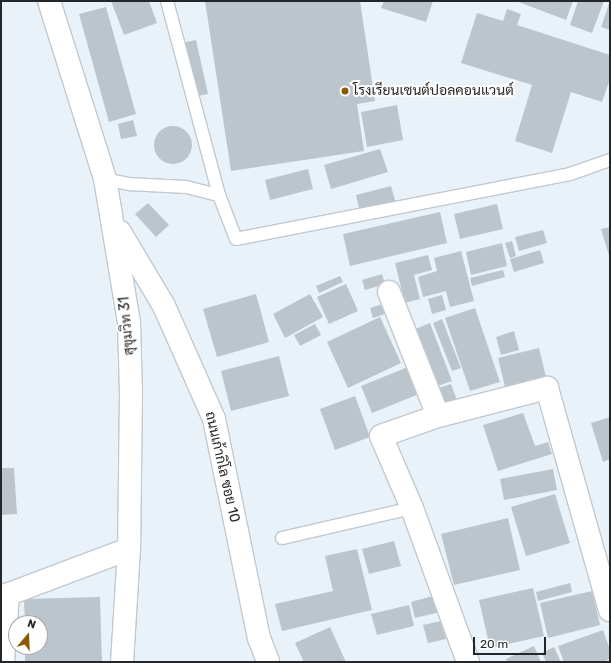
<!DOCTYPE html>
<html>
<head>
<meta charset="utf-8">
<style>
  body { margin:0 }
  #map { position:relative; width:611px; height:663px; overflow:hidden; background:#e9f2f9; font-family:Rubik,Sarabun,sans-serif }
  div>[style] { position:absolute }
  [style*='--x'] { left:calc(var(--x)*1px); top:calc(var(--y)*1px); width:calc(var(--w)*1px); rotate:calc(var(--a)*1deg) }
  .building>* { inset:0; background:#bdc5cc }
  .round { border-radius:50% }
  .roads { filter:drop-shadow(1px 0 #c1c9d0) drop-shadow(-1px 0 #c1c9d0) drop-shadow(0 1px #c1c9d0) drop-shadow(0 -1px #c1c9d0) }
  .lane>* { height:12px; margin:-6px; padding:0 6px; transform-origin:6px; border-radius:6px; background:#fff }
  .street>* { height:22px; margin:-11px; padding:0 11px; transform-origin:11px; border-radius:11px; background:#fff }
  .dots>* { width:11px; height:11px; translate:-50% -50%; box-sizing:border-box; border:2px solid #fefefe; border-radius:50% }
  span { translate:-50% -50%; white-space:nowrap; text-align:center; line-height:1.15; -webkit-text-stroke:4px #fefefe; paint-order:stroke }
  .poi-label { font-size:14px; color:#242729 }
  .left { translate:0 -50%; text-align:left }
  .street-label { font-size:14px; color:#242729 }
  .frame { position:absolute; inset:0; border:2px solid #242729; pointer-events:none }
  .north { position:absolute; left:8px; top:615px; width:40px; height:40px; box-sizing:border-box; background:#fefefe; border:1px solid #a7a8a9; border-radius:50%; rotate:19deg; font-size:11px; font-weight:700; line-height:16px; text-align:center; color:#242729 }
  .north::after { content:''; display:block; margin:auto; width:14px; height:18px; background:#8b5b02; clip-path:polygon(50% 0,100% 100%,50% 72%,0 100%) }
  .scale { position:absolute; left:473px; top:637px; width:73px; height:18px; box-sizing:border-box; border:2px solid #242729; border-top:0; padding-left:5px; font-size:12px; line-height:14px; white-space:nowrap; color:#242729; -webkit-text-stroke:3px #fefefe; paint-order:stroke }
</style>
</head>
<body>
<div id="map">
  <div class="building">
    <i style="clip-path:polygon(111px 1px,149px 1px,157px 23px,124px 35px)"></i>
    <i style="clip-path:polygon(205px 1px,360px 1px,375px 101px,357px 104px,364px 151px,231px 171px)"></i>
    <i style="clip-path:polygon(384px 1px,433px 1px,426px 22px,381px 8px)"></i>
    <i style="clip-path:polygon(516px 1px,573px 1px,566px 20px)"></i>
    <i style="clip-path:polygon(578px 1px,604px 1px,592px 33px,570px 25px)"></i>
    <i style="clip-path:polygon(610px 1px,610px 30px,601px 27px)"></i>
    <i style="clip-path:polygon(106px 7px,136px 114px,109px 122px,79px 14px)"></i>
    <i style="clip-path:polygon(507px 9px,521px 14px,517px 25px,610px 55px,610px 79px,602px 102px,571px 92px,552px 153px,515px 141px,532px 85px,461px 63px,477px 13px,503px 21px)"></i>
    <i style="clip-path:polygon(196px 40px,208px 94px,189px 98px,177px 44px)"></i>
    <i style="clip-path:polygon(397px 105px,403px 140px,367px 147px,361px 112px)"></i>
    <i style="clip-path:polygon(133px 120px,137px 136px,121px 139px,118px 124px)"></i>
    <i class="round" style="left:154px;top:126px;width:38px;height:38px"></i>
    <i style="clip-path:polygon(380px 149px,388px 172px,331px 189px,324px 165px)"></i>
    <i style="clip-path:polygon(308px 169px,313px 189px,270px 200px,265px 180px)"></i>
    <i style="clip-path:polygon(391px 186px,396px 204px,360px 213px,356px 195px)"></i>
    <i style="clip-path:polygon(148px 203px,169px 225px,156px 237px,135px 214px)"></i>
    <i style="clip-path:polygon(497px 204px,503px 229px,460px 239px,454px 214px)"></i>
    <i style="clip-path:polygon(440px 212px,447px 243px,350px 266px,343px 234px)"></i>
    <i style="clip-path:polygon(610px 227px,610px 259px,601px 229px)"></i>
    <i style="clip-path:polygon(543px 230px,547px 243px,519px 251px,515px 237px)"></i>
    <i style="clip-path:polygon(512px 241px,516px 256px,510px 258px,505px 243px)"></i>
    <i style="clip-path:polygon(502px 243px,507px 266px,471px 275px,466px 252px)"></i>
    <i style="clip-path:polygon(540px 250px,544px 263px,514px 272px,510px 259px)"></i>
    <i style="clip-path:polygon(461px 251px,474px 301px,450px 307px,446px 291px,423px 297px,418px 277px,437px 271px,434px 258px)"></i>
    <i style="clip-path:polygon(428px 255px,432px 270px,414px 275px,420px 299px,405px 303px,395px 263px)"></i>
    <i style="clip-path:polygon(503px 270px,505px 277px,472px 286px,470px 278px)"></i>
    <i style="clip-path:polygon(382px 274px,385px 284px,365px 290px,362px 280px)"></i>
    <i style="clip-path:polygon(340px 276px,343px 282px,319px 293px,316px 286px)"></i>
    <i style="clip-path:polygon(346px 284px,358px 311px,329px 324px,317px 297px)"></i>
    <i style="clip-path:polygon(256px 294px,269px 342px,217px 357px,203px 309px)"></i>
    <i style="clip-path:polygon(310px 294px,323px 317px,285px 338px,273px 314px)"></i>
    <i style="clip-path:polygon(442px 295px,446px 310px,432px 314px,428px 299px)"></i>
    <i style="clip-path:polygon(388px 302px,391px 312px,373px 318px,370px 308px)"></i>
    <i style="clip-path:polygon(475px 308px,500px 382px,470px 391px,445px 318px)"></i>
    <i style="clip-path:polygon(380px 317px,401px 363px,348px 388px,327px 342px)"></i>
    <i style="clip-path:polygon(442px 319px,461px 368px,452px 371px,433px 323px)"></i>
    <i style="clip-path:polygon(430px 323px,452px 381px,435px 387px,413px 330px)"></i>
    <i style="clip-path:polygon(315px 324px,321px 335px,300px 346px,294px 335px)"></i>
    <i style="clip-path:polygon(514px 331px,519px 350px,501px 355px,496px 337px)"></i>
    <i style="clip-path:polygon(539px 348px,547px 381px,506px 391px,498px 358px)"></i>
    <i style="clip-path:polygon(279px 356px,289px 396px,231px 411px,221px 371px)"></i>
    <i style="clip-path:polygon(408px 367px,419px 394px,372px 413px,361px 386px)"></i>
    <i style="clip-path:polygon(451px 384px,458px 403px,442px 408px,435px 389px)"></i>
    <i style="clip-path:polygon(355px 396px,370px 437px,335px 450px,320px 409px)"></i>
    <i style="clip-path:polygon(523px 413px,535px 446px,548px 442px,552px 454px,498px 471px,483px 425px)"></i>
    <i style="clip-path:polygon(610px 417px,610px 459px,603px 462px,591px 423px)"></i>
    <i style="clip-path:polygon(1px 468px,14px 468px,17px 514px,1px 515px)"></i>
    <i style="clip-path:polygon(553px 469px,557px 490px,504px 500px,500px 479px)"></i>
    <i style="clip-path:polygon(555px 494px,570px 543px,526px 556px,511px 507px)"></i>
    <i style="clip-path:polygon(508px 518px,520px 570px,454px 585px,441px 534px)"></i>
    <i style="clip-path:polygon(394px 541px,401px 566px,369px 574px,362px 549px)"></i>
    <i style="clip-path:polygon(357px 549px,372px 610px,282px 631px,275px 604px,333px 591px,325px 556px)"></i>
    <i style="clip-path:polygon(570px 583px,572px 592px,538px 601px,536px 592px)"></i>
    <i style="clip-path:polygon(533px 588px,544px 636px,490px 648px,479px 600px)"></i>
    <i style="clip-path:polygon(592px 591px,600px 625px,548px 638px,540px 603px)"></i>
    <i style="clip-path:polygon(436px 595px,440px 612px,415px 618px,411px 602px)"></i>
    <i style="clip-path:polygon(100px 597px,102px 662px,25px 662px,25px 647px,40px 647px,40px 623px,25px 623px,24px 599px)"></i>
    <i style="clip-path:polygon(409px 605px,414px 626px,377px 635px,371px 614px)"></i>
    <i style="clip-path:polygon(441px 621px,446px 639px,428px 643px,423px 625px)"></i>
    <i style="clip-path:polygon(330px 627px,346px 662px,304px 662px,295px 643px)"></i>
    <i style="clip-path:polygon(603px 630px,610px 650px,610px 659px,603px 662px,564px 662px,558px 646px)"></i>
    <i style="clip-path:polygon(534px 646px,541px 662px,507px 662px,506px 659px)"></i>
    <i style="clip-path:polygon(554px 647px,561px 662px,546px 662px,542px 653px)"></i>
  </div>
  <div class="roads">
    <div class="lane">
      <i style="--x:167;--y:1;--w:201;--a:75"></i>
      <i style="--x:219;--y:195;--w:47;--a:68.9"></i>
      <i style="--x:236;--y:239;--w:340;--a:-11"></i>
      <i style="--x:570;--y:174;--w:42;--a:-19.3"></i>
      <i style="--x:105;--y:179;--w:25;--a:12"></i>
      <i style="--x:129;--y:184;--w:57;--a:3"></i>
      <i style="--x:186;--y:187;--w:34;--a:14"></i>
      <i style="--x:282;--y:538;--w:133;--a:-13"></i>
    </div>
    <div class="street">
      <i style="--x:49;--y:1;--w:187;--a:72.5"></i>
      <i style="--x:105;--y:179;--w:145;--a:80.5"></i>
      <i style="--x:129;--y:322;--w:70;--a:88.4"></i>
      <i style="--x:131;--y:392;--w:157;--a:90.7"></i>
      <i style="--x:129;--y:549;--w:113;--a:93.5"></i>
      <i style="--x:120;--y:232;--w:86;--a:59.3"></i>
      <i style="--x:164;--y:306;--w:124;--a:66.1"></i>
      <i style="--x:214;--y:419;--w:224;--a:78.4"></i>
      <i style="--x:259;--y:638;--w:26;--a:69"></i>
      <i style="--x:389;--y:292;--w:133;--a:68.4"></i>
      <i style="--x:1;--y:597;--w:137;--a:-20.6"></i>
      <i style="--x:3;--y:662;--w:68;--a:-85.8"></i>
      <i style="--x:468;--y:662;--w:164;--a:-110"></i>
      <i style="--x:412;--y:508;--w:78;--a:-113.3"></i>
      <i style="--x:381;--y:436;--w:60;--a:-19.3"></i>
      <i style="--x:438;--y:416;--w:113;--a:-14.4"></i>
      <i style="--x:547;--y:388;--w:231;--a:74.2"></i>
    </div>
  </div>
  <div class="dots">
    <i style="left:345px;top:91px;background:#8b5b02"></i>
  </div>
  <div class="poi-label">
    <span class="left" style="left:353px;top:91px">โรงเรียนเซนต์ปอลคอนแวนต์</span>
  </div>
  <div class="street-label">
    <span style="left:127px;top:326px;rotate:-95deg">สุขุมวิท 31</span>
    <span style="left:222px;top:467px;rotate:77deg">ถนนเก้ากิโล ซอย 10</span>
  </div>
  <div class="frame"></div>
  <div class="north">N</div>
  <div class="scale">20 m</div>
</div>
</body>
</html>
